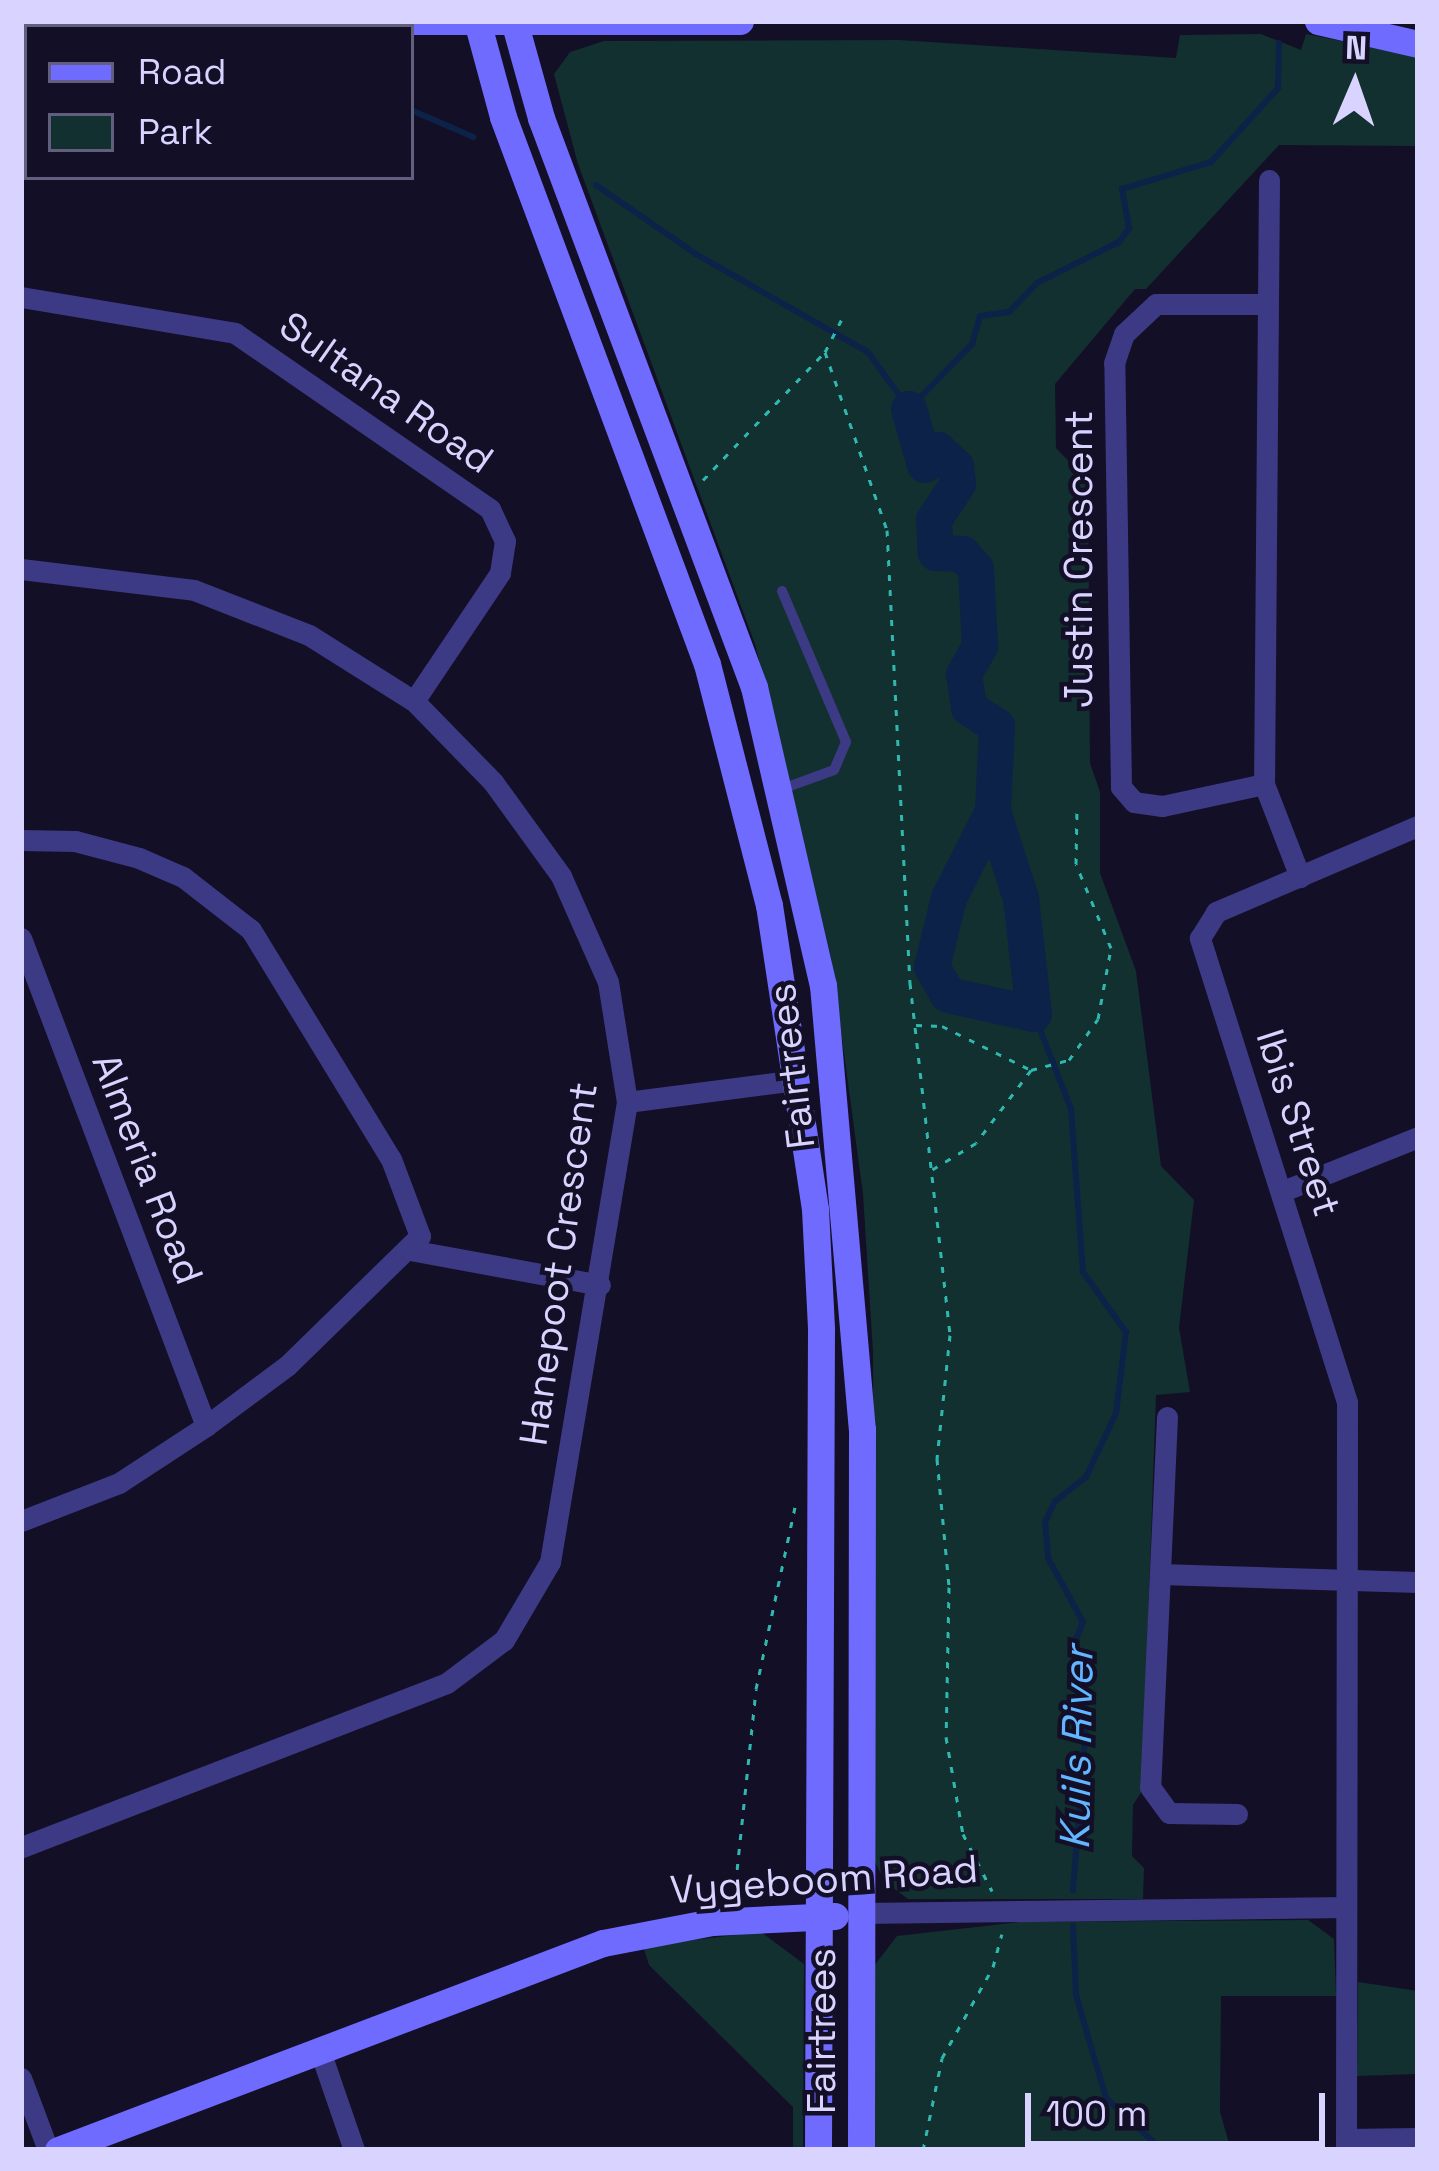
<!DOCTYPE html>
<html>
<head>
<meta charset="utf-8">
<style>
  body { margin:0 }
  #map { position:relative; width:1439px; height:2171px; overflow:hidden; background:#130f26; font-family:"Space Grotesk",sans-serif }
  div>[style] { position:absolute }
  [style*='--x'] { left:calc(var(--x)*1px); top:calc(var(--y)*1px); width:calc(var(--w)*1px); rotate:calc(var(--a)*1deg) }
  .green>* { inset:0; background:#12302f }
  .stream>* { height:6px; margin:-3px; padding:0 3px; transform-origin:3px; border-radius:3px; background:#0c2248 }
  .river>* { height:36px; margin:-18px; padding:0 18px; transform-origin:18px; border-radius:18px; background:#0c2248 }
  .path>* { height:3px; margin-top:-1.5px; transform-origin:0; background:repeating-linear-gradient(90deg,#2fb8b0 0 6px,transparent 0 15px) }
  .lane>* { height:10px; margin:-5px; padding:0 5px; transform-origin:5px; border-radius:5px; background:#3d3a85 }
  .street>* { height:21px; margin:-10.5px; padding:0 10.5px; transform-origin:10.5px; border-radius:10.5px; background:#3d3a85 }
  .secondary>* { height:27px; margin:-13.5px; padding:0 13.5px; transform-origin:13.5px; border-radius:13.5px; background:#6f6bff }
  span { translate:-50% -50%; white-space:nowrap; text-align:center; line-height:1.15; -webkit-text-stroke:9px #130f26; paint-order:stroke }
  .street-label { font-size:39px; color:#d9d4ff }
  .water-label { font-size:42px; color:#62b6ff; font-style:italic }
  .frame { position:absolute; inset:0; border:24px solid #d9d4ff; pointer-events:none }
  .legend { position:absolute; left:24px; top:24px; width:390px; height:156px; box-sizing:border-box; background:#130f26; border:3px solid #625e7d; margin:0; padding:15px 21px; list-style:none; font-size:36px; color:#d9d4ff }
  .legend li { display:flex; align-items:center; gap:24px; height:60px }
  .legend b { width:60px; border:3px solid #625e7d }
  .north { position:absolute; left:1295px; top:24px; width:120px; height:120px; -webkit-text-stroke:9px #130f26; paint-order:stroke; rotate:2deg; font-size:33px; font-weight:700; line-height:48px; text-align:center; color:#d9d4ff }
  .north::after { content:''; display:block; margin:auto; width:42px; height:54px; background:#d9d4ff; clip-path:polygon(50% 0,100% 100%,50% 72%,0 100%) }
  .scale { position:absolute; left:1025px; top:2093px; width:300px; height:54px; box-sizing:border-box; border:6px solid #d9d4ff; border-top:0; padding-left:15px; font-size:36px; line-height:42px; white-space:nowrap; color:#d9d4ff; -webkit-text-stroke:9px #130f26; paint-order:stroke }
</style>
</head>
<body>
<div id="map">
  <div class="green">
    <i style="clip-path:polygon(1261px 34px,1301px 50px,1306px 34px,1418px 56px,1418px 146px,1279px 145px,1146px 289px,1135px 289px,1055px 384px,1056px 448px,1088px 481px,1090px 763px,1100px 792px,1100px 873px,1136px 971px,1161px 1166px,1194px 1200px,1179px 1328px,1190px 1392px,1156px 1395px,1142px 1791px,1133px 1805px,1132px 1856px,1144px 1868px,1143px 1899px,908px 1899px,885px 1882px,875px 1862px,873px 1352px,863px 1194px,831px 957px,755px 644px,578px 164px,554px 74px,570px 52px,604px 41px,899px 40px,1176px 58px,1180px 35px)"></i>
    <i style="clip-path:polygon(1308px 1920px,1334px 1939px,1336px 1996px,1221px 1996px,1220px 2112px,1231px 2150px,873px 2150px,874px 1966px,897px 1936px,1020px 1922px)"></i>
    <i style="clip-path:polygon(761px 1932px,804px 1964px,803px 2150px,793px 2150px,793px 2107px,649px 1965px,643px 1946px)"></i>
    <i style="clip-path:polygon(1358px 1982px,1418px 1991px,1418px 2074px,1357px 2076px)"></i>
  </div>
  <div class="stream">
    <i style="--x:411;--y:110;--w:68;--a:23.5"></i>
    <i style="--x:596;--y:185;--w:121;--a:34.6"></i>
    <i style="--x:696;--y:254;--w:198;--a:29.7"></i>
    <i style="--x:868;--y:352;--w:70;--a:54.3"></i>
    <i style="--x:909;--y:409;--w:91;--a:-45.9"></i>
    <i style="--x:972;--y:344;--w:29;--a:-74"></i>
    <i style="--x:980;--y:316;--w:29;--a:-8"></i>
    <i style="--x:1009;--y:312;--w:40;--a:-46"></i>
    <i style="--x:1037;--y:283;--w:92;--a:-26.6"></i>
    <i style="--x:1119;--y:242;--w:17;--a:-54"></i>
    <i style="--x:1129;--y:228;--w:40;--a:-100"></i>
    <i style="--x:1122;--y:189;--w:93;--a:-16.9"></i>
    <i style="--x:1211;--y:162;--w:100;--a:-47.8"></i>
    <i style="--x:1278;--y:88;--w:45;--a:-88.7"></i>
    <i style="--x:1034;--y:1014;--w:102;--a:68.7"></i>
    <i style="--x:1071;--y:1109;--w:163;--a:85.8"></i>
    <i style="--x:1083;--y:1272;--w:74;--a:54.4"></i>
    <i style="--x:1126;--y:1332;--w:82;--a:97"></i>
    <i style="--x:1116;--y:1413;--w:71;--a:115.1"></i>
    <i style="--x:1086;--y:1477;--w:39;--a:142"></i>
    <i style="--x:1055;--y:1501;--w:23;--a:115"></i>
    <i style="--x:1045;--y:1522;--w:36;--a:85"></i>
    <i style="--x:1048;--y:1558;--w:73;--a:61.3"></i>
    <i style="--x:1083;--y:1622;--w:30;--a:113"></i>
    <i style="--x:1071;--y:1650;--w:64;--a:75.5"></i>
    <i style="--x:1087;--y:1712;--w:179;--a:94.5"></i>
    <i style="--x:1073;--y:1926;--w:69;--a:87.5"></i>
    <i style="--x:1076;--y:1995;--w:107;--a:73.8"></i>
    <i style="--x:1106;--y:2098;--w:76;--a:42.9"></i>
  </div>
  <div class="river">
    <i style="--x:909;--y:409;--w:58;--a:74.1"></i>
    <i style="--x:925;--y:465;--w:20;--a:-49"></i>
    <i style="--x:938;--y:450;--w:25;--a:43"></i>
    <i style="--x:956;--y:467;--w:17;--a:83"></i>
    <i style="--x:958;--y:484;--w:43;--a:123.7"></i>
    <i style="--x:934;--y:520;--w:33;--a:87"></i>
    <i style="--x:936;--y:553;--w:27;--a:2"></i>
    <i style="--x:963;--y:554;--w:20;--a:49"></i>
    <i style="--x:976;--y:569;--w:77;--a:87"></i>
    <i style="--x:980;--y:646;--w:33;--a:119"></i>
    <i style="--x:964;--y:675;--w:33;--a:81"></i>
    <i style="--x:969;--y:708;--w:33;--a:33"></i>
    <i style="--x:997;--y:726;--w:85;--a:92.7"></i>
    <i style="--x:993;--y:811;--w:97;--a:116.8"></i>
    <i style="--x:949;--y:898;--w:71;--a:103.8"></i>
    <i style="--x:932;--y:967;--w:32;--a:60"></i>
    <i style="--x:948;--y:995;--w:88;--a:12.5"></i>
    <i style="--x:1034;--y:1014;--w:116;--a:-96.4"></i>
    <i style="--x:1021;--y:899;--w:92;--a:-107.7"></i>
  </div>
  <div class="path">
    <i style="--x:825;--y:352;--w:188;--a:70.8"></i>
    <i style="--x:887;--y:530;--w:454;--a:87.1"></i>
    <i style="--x:910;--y:983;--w:354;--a:83.5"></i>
    <i style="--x:950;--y:1335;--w:125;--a:96"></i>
    <i style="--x:937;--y:1459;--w:129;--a:84.6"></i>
    <i style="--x:949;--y:1587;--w:150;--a:91.1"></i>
    <i style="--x:946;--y:1737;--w:98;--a:80.1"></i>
    <i style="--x:963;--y:1834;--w:64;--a:63"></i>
    <i style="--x:703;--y:480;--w:177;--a:-46.4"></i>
    <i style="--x:825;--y:352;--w:37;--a:-63"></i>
    <i style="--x:916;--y:1025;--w:26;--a:2"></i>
    <i style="--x:942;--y:1026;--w:99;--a:26.3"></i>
    <i style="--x:1031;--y:1070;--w:91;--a:127"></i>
    <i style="--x:976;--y:1143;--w:54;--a:148.7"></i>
    <i style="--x:1031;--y:1070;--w:39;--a:-15"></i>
    <i style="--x:1069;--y:1060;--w:50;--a:-54.7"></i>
    <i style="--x:1098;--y:1019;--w:72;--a:-79.6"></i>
    <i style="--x:1111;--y:948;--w:91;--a:-112.6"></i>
    <i style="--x:1076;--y:864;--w:59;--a:-89"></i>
    <i style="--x:779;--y:1894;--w:20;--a:-37"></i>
    <i style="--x:734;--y:1899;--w:211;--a:-84"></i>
    <i style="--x:756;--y:1689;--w:186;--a:-77.9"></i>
    <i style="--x:923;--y:2150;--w:94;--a:-78.3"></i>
    <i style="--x:942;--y:2058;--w:104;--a:-60.7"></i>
    <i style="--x:993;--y:1967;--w:34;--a:-75"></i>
  </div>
  <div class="lane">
    <i style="--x:782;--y:591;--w:164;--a:67"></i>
    <i style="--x:846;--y:742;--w:30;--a:113"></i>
    <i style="--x:834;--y:770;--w:55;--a:159.9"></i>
  </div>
  <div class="street">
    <i style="--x:1269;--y:180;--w:604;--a:90.47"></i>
    <i style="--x:1264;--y:784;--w:100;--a:68.8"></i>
    <i style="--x:21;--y:297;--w:217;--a:9.5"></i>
    <i style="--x:235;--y:333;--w:310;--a:34.6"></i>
    <i style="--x:490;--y:509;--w:35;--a:65"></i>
    <i style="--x:505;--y:541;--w:32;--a:99"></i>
    <i style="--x:500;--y:573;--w:154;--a:123.9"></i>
    <i style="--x:21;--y:569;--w:174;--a:6.9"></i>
    <i style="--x:194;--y:590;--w:123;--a:21.4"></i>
    <i style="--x:309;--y:635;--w:124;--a:32.2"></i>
    <i style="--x:414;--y:701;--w:113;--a:45.7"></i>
    <i style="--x:493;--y:782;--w:116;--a:54.1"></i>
    <i style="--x:561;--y:876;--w:116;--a:66.1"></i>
    <i style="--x:608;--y:982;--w:121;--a:81"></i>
    <i style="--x:627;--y:1102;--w:466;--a:99.5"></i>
    <i style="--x:550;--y:1562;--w:91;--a:120.5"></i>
    <i style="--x:504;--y:1640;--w:71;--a:143"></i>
    <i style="--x:447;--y:1683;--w:456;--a:158.9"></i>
    <i style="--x:1264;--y:784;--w:104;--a:167.8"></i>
    <i style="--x:1162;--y:806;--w:28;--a:-172"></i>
    <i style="--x:1134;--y:802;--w:20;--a:-131"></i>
    <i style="--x:1121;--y:787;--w:424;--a:-90.9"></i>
    <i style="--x:1114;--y:363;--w:31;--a:-71"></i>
    <i style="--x:1124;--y:334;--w:44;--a:-43.2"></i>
    <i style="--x:1156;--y:304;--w:112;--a:0"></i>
    <i style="--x:21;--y:840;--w:54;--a:1.1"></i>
    <i style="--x:75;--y:841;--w:66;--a:14.9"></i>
    <i style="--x:139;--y:858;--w:48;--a:23.4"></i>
    <i style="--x:183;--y:877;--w:86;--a:37.9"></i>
    <i style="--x:251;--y:930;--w:268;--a:58.6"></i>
    <i style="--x:391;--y:1159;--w:82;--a:69.4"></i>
    <i style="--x:420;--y:1236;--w:185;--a:135.7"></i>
    <i style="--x:288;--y:1365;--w:102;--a:143.4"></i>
    <i style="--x:206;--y:1426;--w:104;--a:146.8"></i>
    <i style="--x:119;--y:1483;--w:105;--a:158.8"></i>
    <i style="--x:21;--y:938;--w:522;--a:69.24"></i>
    <i style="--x:627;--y:1102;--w:171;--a:-7.4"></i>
    <i style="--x:1283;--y:1191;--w:145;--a:-21.8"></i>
    <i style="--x:410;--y:1250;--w:193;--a:10.4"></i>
    <i style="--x:1167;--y:1417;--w:370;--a:92.6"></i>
    <i style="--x:1150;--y:1787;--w:32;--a:54"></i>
    <i style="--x:1169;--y:1813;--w:68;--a:0.8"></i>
    <i style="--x:1160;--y:1574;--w:258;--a:1.8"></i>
    <i style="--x:862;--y:1913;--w:484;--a:-0.7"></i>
    <i style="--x:320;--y:2051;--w:105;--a:71"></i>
    <i style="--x:21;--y:2078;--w:77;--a:69.4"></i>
    <i style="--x:1346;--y:2139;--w:72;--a:-0.8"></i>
    <i style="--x:1346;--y:2150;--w:748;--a:-89.92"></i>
    <i style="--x:1347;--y:1402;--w:487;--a:-107.6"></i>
    <i style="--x:1200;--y:938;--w:31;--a:-58"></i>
    <i style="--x:1216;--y:912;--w:220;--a:-23.1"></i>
  </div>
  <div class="secondary">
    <i style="--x:382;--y:21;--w:358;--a:0"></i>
    <i style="--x:477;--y:21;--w:99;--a:74.8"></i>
    <i style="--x:503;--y:117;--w:584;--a:69.55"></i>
    <i style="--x:707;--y:664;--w:249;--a:75.6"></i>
    <i style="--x:769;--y:905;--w:307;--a:81.4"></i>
    <i style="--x:815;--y:1209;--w:120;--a:87.1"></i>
    <i style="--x:821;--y:1329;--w:821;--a:90.21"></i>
    <i style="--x:514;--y:21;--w:101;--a:74.4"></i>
    <i style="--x:541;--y:118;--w:608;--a:69.48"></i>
    <i style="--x:754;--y:687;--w:306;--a:77"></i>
    <i style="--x:823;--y:985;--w:446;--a:85"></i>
    <i style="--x:862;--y:1429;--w:721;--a:90.08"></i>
    <i style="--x:1318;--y:21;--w:103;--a:13"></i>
    <i style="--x:58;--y:2150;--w:583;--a:-20.8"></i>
    <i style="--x:603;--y:1943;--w:111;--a:-10.9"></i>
    <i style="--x:712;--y:1922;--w:123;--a:-2.8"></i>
  </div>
  <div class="street-label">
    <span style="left:386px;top:393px;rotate:35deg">Sultana Road</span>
    <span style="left:1079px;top:559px;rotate:-90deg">Justin Crescent</span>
    <span style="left:792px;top:1066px;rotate:-97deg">Fairtrees</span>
    <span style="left:1298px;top:1123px;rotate:72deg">Ibis Street</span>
    <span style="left:147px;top:1169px;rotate:69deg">Almeria Road</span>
    <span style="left:559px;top:1264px;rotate:-82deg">Hanepoot Crescent</span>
    <span style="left:824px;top:1880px;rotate:-4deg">Vygeboom Road</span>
    <span style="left:822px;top:2031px;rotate:-90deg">Fairtrees</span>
  </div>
  <div class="water-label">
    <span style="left:1077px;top:1748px;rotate:-89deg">Kuils River</span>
  </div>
  <div class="frame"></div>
  <ul class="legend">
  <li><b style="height:15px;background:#6f6bff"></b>Road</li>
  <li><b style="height:33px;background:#12302f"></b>Park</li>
  </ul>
  <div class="north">N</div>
  <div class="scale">100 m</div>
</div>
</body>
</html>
